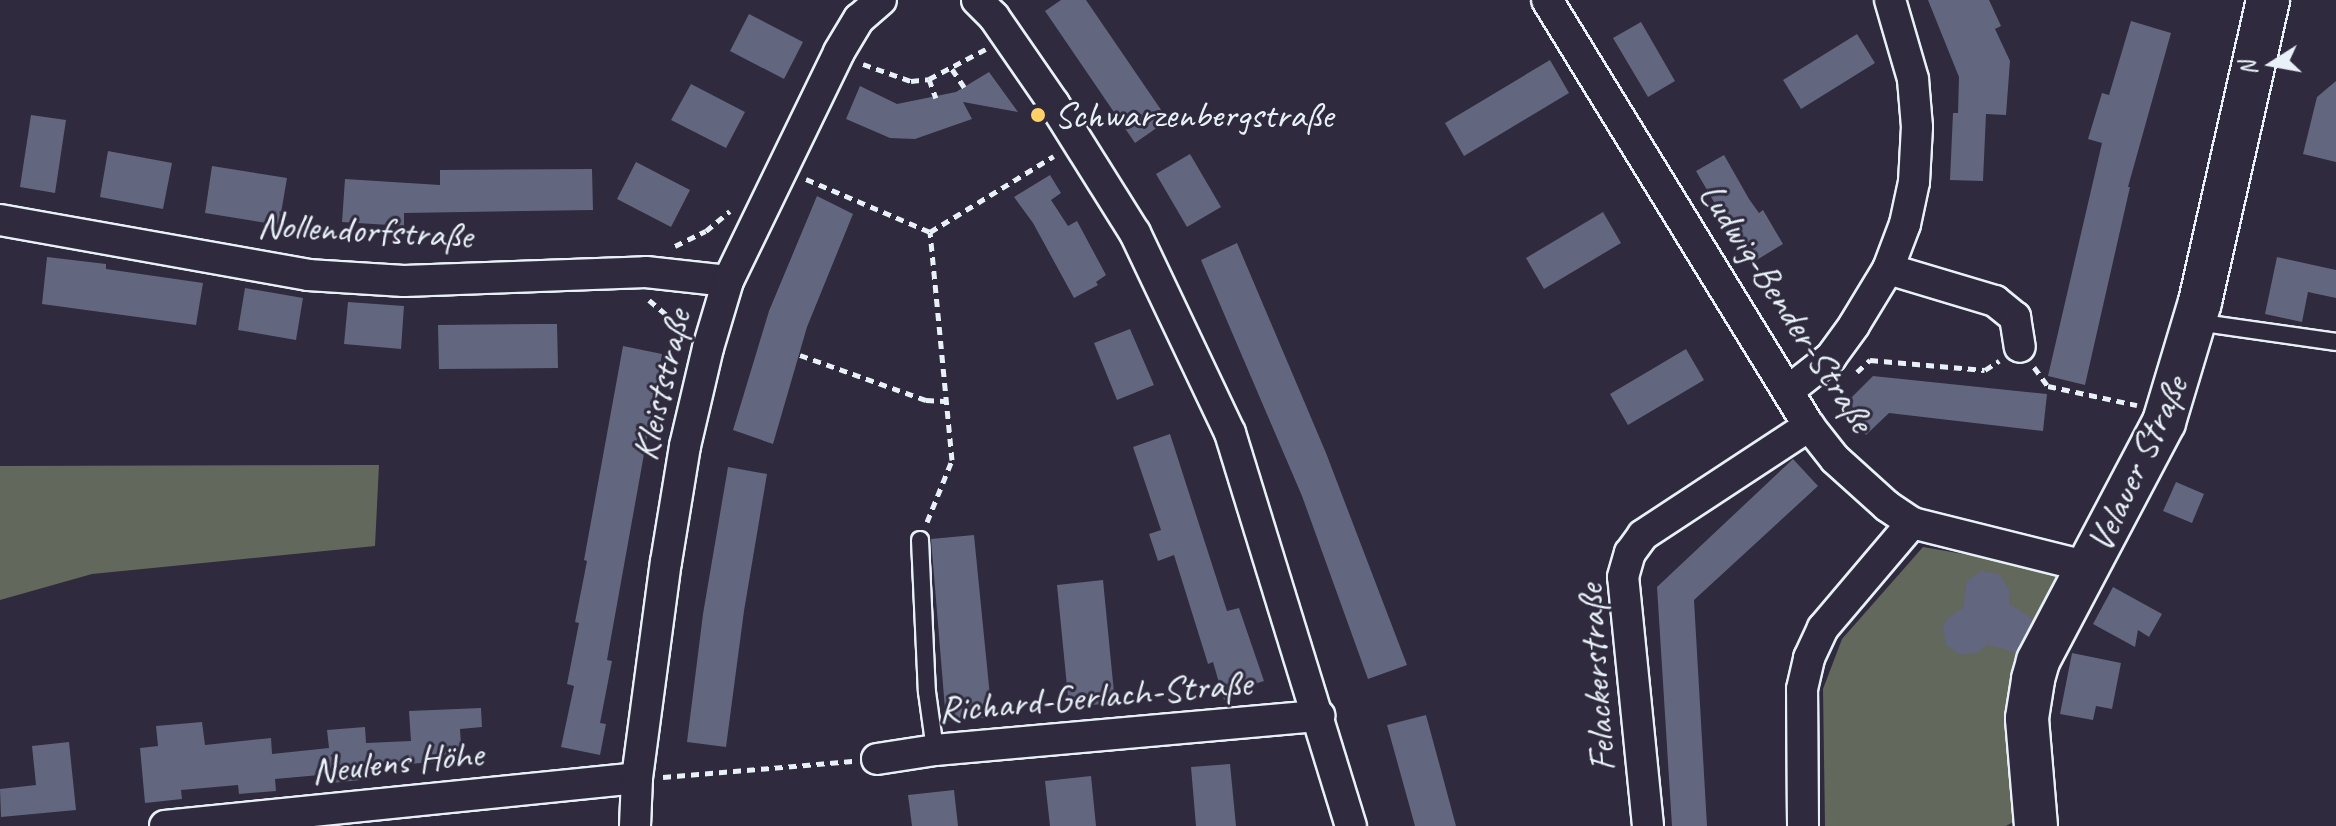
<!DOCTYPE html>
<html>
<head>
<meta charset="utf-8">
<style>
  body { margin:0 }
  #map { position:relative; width:2336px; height:826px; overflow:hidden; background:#2f2a3d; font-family:Caveat,sans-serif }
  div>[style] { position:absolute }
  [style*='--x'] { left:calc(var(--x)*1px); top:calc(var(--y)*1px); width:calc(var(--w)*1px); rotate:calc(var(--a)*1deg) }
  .green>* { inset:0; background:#62685b }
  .building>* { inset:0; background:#62667f }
  .path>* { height:5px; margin-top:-2.5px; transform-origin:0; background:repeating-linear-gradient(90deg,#e8f1f8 0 8px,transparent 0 14px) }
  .roads { filter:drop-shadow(2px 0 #e8f1f8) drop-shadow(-2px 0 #e8f1f8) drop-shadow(0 2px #e8f1f8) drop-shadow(0 -2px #e8f1f8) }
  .lane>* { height:16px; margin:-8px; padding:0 8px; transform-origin:8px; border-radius:8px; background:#2f2a3d }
  .street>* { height:30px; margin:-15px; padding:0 15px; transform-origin:15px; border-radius:15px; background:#2f2a3d }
  .secondary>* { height:42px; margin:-21px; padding:0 21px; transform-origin:21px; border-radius:21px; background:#2f2a3d }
  .dots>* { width:22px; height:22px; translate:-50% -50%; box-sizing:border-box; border:4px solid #2f2a3d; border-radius:50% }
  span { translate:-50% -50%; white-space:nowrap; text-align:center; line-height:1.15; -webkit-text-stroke:6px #2f2a3d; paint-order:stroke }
  .poi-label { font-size:38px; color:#e8f1f8 }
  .left { translate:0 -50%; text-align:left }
  .street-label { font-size:38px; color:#e8f1f8 }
  .north { position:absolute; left:2232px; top:24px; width:80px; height:80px; -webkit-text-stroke:6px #2f2a3d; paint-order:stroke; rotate:259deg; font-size:22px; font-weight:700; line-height:32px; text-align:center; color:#e8f1f8 }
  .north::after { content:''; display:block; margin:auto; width:28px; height:36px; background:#e8f1f8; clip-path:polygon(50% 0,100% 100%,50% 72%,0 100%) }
</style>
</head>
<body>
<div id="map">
  <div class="green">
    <i style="clip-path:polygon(379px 465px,375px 546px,92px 574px,0 600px,0 466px)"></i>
    <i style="clip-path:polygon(1923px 547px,2068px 572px,2022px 817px,2006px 826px,1825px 826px,1823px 689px,1842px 639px)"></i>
  </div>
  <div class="building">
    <i style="clip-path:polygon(1061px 0,1086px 0,1168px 120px,1135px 143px,1045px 11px)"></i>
    <i style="clip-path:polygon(1928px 0,1989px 0,2001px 26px,1995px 29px,2010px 61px,2006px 115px,1986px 114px,1983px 181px,1950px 180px,1953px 113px,1958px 113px,1959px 77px)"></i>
    <i style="clip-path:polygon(749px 14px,803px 42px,784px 79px,730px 51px)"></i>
    <i style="clip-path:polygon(2131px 21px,2171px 33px,2128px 187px,2130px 187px,2085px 385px,2048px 376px,2102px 143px,2088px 139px,2102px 93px,2109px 95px)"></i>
    <i style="clip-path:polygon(1641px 22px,1675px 81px,1648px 97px,1613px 38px)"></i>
    <i style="clip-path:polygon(1857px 34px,1875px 63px,1801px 109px,1783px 80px)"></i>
    <i style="clip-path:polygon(1550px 60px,1569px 93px,1464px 156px,1445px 123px)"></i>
    <i style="clip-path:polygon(989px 72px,1018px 112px,963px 102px,972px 119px,915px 139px,890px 138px,846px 119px,860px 86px,897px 104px,956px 92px)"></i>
    <i style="clip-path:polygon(2336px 81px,2336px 162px,2303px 154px,2317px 97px)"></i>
    <i style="clip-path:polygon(691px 84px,745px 112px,726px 148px,671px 120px)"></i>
    <i style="clip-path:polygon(31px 115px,66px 120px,55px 193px,20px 187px)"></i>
    <i style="clip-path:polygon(108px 151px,172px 163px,163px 209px,100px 197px)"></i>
    <i style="clip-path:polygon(1190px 154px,1221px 207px,1187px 227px,1156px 174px)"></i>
    <i style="clip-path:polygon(1724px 155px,1749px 199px,1759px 213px,1763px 210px,1783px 244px,1750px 264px,1696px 171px)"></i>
    <i style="clip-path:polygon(636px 162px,690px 190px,671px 227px,617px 199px)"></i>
    <i style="clip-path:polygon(212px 166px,287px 178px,279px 225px,205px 213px)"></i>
    <i style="clip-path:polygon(592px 169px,593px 210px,404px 213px,404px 226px,342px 222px,345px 179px,440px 185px,440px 170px)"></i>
    <i style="clip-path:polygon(1050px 175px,1061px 193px,1051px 200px,1068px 226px,1077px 221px,1106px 275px,1096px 282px,1098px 285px,1074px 298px,1033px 223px,1014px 197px)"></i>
    <i style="clip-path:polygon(817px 196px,853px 214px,807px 327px,773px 444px,733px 430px,769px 311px)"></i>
    <i style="clip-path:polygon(1603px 212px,1621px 243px,1544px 289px,1526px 258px)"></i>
    <i style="clip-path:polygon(1237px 243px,1326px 453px,1407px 665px,1368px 679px,1302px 496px,1201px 260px)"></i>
    <i style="clip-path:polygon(47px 257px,106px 264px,106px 269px,203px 283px,196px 325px,42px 304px)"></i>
    <i style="clip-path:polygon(2277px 257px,2336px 270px,2336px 298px,2308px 292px,2302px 322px,2265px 314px)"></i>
    <i style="clip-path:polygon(245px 288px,303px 298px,296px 340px,238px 330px)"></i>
    <i style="clip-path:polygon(348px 302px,404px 306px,401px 349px,344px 344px)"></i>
    <i style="clip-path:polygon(539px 324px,557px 324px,558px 368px,439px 369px,438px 325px)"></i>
    <i style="clip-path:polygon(1130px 329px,1154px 385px,1117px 400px,1094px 343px)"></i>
    <i style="clip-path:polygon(623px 346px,662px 354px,607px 660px,612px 661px,600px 723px,606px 724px,600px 755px,561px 747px,574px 686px,567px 684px,579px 623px,575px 622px,587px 561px,584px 560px)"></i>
    <i style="clip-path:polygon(1686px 349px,1704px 380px,1628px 425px,1610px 394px)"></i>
    <i style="clip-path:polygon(1873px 376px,2047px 394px,2043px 431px,1889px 413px,1866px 435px,1841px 408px)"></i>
    <i style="clip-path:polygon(1170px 434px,1227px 611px,1239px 608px,1264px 681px,1245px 687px,1247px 693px,1224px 700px,1213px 662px,1208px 664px,1174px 555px,1158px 561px,1149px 534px,1161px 530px,1133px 447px)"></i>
    <i style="clip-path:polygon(1793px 459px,1818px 486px,1694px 600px,1707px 826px,1672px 826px,1657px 587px)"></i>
    <i style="clip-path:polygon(728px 467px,767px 474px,744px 611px,726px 747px,687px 742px,703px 614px)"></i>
    <i style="clip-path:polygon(2176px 482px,2204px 494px,2192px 523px,2163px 511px)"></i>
    <i style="clip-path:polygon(974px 535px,992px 717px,946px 721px,931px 539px)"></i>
    <i style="clip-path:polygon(1981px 571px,1999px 574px,2009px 589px,2009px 604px,2030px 617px,2032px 621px,2016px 653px,1987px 644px,1979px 652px,1961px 655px,1946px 645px,1943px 627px,1947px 619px,1963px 608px,1967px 581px)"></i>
    <i style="clip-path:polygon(1103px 580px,1115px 703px,1069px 707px,1057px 585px)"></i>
    <i style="clip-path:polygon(2113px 587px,2162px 614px,2149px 637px,2138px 630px,2135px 647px,2093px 624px)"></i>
    <i style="clip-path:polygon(2072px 653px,2121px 663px,2112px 709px,2096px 706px,2093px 720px,2060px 714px)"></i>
    <i style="clip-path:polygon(481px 708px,482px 727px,460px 729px,462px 760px,368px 767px,370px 779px,332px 783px,331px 774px,275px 779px,276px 791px,239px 794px,238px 785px,181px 790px,182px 799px,145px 803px,140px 748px,158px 746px,156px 726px,202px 722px,205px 745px,271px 738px,272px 754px,329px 748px,327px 730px,365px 727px,366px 743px,411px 741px,409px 711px)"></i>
    <i style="clip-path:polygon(1426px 715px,1442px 774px,1456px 826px,1415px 826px,1387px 725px)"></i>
    <i style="clip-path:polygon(69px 742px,76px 810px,1px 817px,0 789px,36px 785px,32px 746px)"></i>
    <i style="clip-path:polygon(1230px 764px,1236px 826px,1196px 826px,1191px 767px)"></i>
    <i style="clip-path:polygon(1091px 776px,1096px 826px,1050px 826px,1045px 781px)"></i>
    <i style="clip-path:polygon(954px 790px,958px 826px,912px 826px,908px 795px)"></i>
  </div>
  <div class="path">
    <i style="--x:863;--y:64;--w:51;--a:19.5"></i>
    <i style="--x:911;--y:81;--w:18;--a:-6"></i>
    <i style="--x:929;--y:79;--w:64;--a:-27.8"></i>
    <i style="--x:952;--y:69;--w:22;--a:56"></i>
    <i style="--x:929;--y:79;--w:20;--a:70"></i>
    <i style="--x:806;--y:179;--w:135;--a:23.1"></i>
    <i style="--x:675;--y:246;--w:34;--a:-26"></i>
    <i style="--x:706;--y:231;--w:31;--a:-40"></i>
    <i style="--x:649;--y:300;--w:25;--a:40"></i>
    <i style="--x:668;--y:316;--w:25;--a:53"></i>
    <i style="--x:800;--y:355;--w:134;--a:19.7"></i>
    <i style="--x:926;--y:400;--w:22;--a:3"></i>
    <i style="--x:2034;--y:367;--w:24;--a:54"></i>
    <i style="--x:2048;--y:386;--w:91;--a:12.1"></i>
    <i style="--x:1857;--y:372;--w:18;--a:-43"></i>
    <i style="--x:1870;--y:360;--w:115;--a:5"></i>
    <i style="--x:1985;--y:370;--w:17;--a:-33"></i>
    <i style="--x:927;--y:522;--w:67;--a:-68"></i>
    <i style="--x:952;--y:460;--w:229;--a:-95.5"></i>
    <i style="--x:930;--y:232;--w:145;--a:-31.5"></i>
    <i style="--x:663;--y:777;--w:190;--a:-4.8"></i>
  </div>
  <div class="roads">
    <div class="lane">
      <i style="--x:2196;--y:322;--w:141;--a:8.1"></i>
      <i style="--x:920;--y:540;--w:152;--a:87.4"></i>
      <i style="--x:927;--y:692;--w:59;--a:82.1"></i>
    </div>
    <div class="street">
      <i style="--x:977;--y:0;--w:24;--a:45"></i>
      <i style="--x:994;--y:17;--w:106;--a:55.4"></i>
      <i style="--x:1054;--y:104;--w:152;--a:57.9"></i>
      <i style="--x:1135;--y:233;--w:221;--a:64.6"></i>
      <i style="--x:1230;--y:433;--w:411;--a:72.9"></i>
      <i style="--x:1547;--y:0;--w:500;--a:58.41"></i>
      <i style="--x:1809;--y:426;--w:42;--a:51.8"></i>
      <i style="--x:1835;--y:459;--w:70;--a:42.1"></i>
      <i style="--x:1887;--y:506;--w:30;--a:34"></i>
      <i style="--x:1912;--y:523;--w:182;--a:14"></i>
      <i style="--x:0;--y:220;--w:313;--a:10.1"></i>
      <i style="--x:308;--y:275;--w:96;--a:3.6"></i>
      <i style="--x:404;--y:281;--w:242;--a:-2.1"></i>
      <i style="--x:646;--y:272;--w:82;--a:6.3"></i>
      <i style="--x:1888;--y:269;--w:112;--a:16.7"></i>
      <i style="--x:1995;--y:301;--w:26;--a:39"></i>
      <i style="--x:2015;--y:317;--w:30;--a:81"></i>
      <i style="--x:1788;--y:391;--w:55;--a:-38.3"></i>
      <i style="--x:1831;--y:357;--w:39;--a:-54"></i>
      <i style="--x:1854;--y:325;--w:66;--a:-58.7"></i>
      <i style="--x:1888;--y:269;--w:48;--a:-69.3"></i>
      <i style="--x:1905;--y:224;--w:43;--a:-77.9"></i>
      <i style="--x:1914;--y:182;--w:55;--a:-86.9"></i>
      <i style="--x:1917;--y:127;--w:48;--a:-94.8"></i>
      <i style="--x:1913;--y:79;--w:82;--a:-106.2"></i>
      <i style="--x:877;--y:759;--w:59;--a:-8.8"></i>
      <i style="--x:935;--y:750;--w:386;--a:-5.1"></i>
      <i style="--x:165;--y:826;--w:474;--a:-5.8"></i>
      <i style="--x:635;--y:826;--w:48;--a:-87.6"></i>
      <i style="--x:637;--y:778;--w:218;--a:-82.4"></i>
      <i style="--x:666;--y:562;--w:118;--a:-80.7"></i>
      <i style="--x:685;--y:446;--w:101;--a:-76.8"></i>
      <i style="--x:708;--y:348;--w:70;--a:-73.4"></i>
      <i style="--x:728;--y:281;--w:254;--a:-64.1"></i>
      <i style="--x:839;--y:52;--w:39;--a:-59"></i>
      <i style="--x:859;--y:19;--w:29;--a:-41"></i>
      <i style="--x:1648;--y:826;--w:250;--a:-95.7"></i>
      <i style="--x:1623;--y:577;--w:25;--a:-74"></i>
      <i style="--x:1630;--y:553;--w:22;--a:-54"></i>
      <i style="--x:1643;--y:535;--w:199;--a:-33.3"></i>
      <i style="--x:1803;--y:826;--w:137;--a:-90.4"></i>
      <i style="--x:1802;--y:689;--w:32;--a:-77"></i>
      <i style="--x:1809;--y:658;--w:33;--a:-65"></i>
      <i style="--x:1823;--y:628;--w:138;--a:-49.7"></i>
    </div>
    <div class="secondary">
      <i style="--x:2036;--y:826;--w:108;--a:-94.8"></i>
      <i style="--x:2027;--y:718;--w:39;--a:-81"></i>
      <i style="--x:2033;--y:679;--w:19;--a:-74"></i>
      <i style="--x:2038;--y:661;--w:270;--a:-62.2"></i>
      <i style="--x:2164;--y:422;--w:125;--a:-73.3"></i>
      <i style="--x:2200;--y:302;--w:310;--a:-77.3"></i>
    </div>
  </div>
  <div class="dots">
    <i style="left:1038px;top:115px;background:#ffd166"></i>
  </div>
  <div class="poi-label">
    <span class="left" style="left:1054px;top:115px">Schwarzenbergstraße</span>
  </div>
  <div class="street-label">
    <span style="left:365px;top:230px;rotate:3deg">Nollendorfstraße</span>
    <span style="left:1787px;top:307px;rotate:57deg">Ludwig-Bender-Straße</span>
    <span style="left:661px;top:385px;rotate:-77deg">Kleiststraße</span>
    <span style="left:2137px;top:464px;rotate:-65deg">Velauer Straße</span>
    <span style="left:1596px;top:678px;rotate:-94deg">Felackerstraße</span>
    <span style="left:1095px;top:696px;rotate:-5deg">Richard-Gerlach-Straße</span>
    <span style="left:397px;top:762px;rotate:-6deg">Neulens Höhe</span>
  </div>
  <div class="north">N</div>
</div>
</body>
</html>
